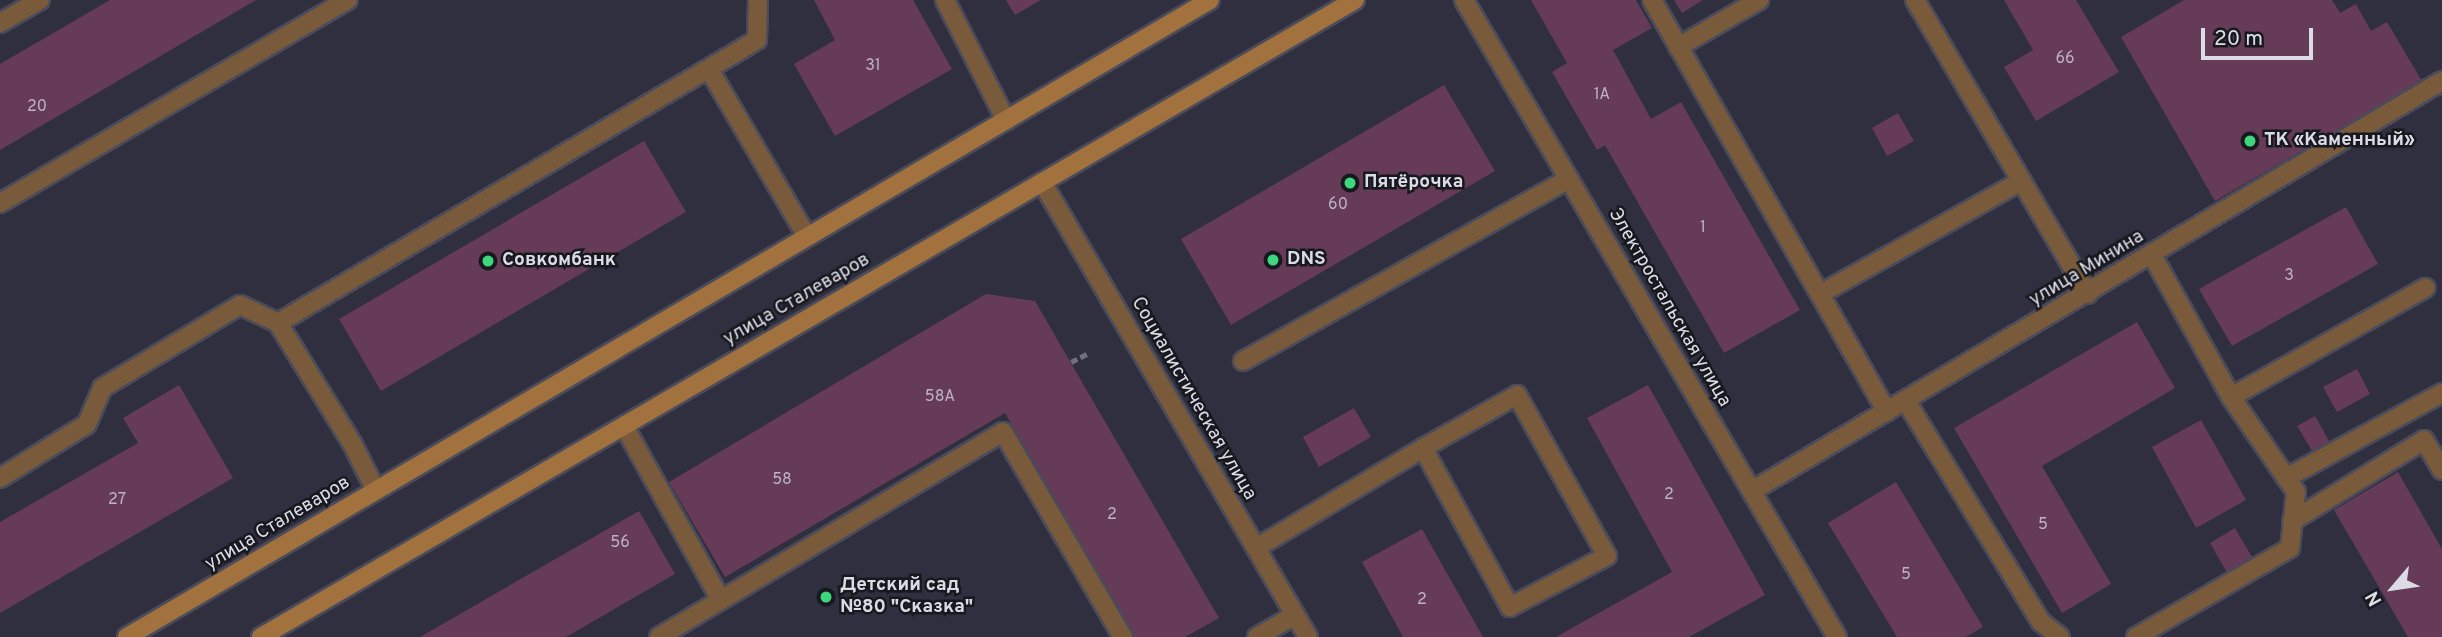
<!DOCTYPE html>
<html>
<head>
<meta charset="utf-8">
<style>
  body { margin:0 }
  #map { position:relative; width:2442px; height:637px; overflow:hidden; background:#2f2f3f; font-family:Overpass,sans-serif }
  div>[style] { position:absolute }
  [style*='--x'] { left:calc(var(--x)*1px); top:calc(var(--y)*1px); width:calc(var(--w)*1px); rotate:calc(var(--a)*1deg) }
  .building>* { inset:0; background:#653b58 }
  .path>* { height:4.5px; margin-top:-2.25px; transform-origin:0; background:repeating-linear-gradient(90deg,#6f6f7e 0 7px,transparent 0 10.5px) }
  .roads { filter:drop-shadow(2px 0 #4b4b5a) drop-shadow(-2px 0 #4b4b5a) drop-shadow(0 2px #4b4b5a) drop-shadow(0 -2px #4b4b5a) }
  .service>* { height:18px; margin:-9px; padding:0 9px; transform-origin:9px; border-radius:9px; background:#795b3c }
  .minor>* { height:18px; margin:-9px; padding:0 9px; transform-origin:9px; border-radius:9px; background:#795b3c }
  .secondary>* { height:18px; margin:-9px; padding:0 9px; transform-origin:9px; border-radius:9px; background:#a1723e }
  .dots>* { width:19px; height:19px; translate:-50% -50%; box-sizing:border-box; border:4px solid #18181f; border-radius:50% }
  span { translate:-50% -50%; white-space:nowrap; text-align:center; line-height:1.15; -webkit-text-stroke:5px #18181f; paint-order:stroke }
  .number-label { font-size:16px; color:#beb4c3 }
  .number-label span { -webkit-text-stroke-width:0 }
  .poi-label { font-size:19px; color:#dcdce7; font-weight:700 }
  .left { translate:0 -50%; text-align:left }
  .street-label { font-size:19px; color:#dcdce7 }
  .north { position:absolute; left:2358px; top:553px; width:70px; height:70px; -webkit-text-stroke:5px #18181f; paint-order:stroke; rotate:241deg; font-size:19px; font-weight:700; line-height:28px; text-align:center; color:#dcdce7 }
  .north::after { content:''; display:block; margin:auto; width:24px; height:32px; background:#dcdce7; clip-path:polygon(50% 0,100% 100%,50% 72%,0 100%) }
  .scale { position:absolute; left:2201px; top:28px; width:112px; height:32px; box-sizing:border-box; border:4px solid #dcdce7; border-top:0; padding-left:9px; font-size:21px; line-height:24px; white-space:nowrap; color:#dcdce7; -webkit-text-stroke:5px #18181f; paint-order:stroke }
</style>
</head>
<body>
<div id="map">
  <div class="building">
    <i style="clip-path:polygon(110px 0,256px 0,0 150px,0 64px)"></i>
    <i style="clip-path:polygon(814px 0,913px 0,952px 69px,835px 136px,794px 64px,835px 40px)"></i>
    <i style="clip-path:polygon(1006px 0,1041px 0,1015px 15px)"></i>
    <i style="clip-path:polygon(1531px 0,1636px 0,1652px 28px,1613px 50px,1651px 119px,1681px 102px,1800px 310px,1724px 353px,1605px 145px,1597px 150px,1552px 72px,1567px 63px)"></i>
    <i style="clip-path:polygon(1674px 0,1703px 0,1682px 13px)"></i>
    <i style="clip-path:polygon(2004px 0,2076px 0,2119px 72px,2036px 121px,2004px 67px,2033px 50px)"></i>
    <i style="clip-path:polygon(2184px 0,2332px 0,2340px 13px,2356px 4px,2371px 31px,2387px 22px,2422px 81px,2215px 201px,2121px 37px)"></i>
    <i style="clip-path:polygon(1444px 85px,1495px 171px,1231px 325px,1181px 239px)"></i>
    <i style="clip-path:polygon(1898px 113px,1914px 141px,1887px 156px,1872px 128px)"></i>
    <i style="clip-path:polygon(644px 141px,686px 212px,381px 391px,339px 319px)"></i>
    <i style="clip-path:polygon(2346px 207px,2378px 264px,2232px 346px,2199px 289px)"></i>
    <i style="clip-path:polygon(986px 294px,1035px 301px,1219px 618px,1185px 637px,1134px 637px,1005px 413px,725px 577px,669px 482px)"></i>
    <i style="clip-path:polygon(2137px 322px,2175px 388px,2042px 466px,2111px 584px,2062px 613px,1954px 428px)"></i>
    <i style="clip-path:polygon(2357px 369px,2370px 394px,2337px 412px,2323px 387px)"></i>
    <i style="clip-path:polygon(179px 385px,233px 478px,0 613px,0 522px,138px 443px,123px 418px)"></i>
    <i style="clip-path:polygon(1648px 385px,1765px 595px,1689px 637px,1556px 637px,1672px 572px,1587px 418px)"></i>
    <i style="clip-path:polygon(1354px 408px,1371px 437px,1319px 467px,1303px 437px)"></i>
    <i style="clip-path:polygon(2315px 416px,2332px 446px,2315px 456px,2297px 426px)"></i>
    <i style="clip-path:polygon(2201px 420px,2246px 500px,2196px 528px,2152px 447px)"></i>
    <i style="clip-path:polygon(2398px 472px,2442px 549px,2442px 637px,2408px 637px,2334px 510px)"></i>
    <i style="clip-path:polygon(1896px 482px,1983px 627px,1966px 637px,1897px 637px,1828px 523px)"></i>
    <i style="clip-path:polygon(639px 511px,675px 574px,566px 637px,420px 637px)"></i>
    <i style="clip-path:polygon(2235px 528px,2255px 562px,2229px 576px,2210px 543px)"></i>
    <i style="clip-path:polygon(1422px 529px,1483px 637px,1403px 637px,1362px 562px)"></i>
  </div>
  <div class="path">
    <i style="--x:1071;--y:362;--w:18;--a:-27"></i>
  </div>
  <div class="roads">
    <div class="service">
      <i style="--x:945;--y:0;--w:135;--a:63.1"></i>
      <i style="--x:1652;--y:0;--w:474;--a:60.3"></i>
      <i style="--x:1915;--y:0;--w:341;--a:59.5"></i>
      <i style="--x:1678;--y:47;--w:94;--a:-30.1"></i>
      <i style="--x:709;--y:69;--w:194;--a:59.7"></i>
      <i style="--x:0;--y:203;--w:403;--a:-30.3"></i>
      <i style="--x:1820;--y:294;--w:231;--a:-29.3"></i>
      <i style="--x:278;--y:323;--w:143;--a:58.4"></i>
      <i style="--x:353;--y:445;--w:51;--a:63.4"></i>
      <i style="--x:1243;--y:361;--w:373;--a:-29.2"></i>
      <i style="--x:2231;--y:397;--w:223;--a:-29.3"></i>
      <i style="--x:1906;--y:401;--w:259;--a:58.6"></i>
      <i style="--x:2041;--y:622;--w:24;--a:38"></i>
      <i style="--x:624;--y:426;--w:199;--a:60.9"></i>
      <i style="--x:0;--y:478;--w:102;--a:-31.8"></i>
      <i style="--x:87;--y:424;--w:39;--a:-67"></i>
      <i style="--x:102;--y:388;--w:161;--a:-31"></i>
      <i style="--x:240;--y:305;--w:42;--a:25.3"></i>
      <i style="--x:278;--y:323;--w:556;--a:-30.58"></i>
      <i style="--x:757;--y:40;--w:40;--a:-88.6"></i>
      <i style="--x:2286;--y:478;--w:178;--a:-28.6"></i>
      <i style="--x:2292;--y:521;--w:155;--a:-31.5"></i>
      <i style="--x:2424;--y:440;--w:35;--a:59"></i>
      <i style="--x:1256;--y:548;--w:195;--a:-30.9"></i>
      <i style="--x:1423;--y:448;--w:108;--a:-29.4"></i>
      <i style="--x:1517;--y:395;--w:184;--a:60.8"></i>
      <i style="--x:1607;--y:556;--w:110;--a:152.3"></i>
      <i style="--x:1510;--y:607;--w:181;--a:-118.7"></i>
      <i style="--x:659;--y:637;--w:400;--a:-30.8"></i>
      <i style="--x:1003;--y:432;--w:238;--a:59.7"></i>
      <i style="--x:1257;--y:637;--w:44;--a:-30.1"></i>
      <i style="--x:2136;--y:637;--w:178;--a:-30"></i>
      <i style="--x:2290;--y:548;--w:56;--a:-83.9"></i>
      <i style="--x:2296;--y:492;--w:115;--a:-124.4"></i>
      <i style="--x:2231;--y:397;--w:162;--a:-119.1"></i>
    </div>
    <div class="minor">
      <i style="--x:1464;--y:0;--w:738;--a:59.65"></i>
      <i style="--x:0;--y:23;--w:46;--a:-29.9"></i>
      <i style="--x:1042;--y:182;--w:527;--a:59.69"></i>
      <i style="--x:1752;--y:491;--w:803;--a:-30.72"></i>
    </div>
    <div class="secondary">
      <i style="--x:127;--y:637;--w:1256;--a:-30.46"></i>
      <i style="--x:261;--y:637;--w:1266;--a:-30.21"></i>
    </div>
  </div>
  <div class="dots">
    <i style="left:2250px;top:141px;background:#3ed77d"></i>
    <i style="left:1350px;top:183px;background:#3ed77d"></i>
    <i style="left:1273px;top:260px;background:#3ed77d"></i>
    <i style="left:488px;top:261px;background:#3ed77d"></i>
    <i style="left:826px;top:597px;background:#3ed77d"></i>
  </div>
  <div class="number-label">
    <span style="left:2065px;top:59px">66</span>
    <span style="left:873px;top:66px">31</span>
    <span style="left:1602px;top:95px">1А</span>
    <span style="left:37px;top:107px">20</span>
    <span style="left:1338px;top:205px">60</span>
    <span style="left:1703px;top:228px">1</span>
    <span style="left:2289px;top:276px">3</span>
    <span style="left:940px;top:397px">58А</span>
    <span style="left:782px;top:480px">58</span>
    <span style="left:1669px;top:495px">2</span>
    <span style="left:117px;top:500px">27</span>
    <span style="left:1112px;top:515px">2</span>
    <span style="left:2043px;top:525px">5</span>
    <span style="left:620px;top:543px">56</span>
    <span style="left:1906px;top:575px">5</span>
    <span style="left:1422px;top:600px">2</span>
  </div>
  <div class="poi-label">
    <span class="left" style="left:2264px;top:141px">ТК «Каменный»</span>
    <span class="left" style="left:1364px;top:183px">Пятёрочка</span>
    <span class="left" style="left:1287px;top:260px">DNS</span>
    <span class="left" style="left:502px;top:261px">Совкомбанк</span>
    <span class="left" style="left:840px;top:597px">Детский сад<br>№80 "Сказка"</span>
  </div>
  <div class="street-label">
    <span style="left:2087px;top:269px;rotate:-31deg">улица Минина</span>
    <span style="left:797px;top:300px;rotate:-30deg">улица Сталеваров</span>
    <span style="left:1669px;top:308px;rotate:60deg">Электростальская улица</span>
    <span style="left:1193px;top:399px;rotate:60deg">Социалистическая улица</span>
    <span style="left:278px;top:524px;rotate:-31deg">улица Сталеваров</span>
  </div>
  <div class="north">N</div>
  <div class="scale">20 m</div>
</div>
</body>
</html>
